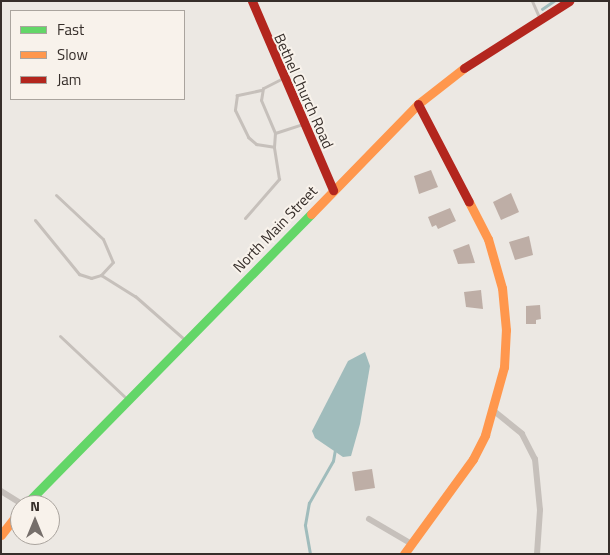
<!DOCTYPE html>
<html>
<head>
<meta charset="utf-8">
<style>
  body { margin:0 }
  #map { position:relative; width:610px; height:555px; overflow:hidden; background:#ece8e3; font-family:"Titillium Web",sans-serif }
  div>[style] { position:absolute }
  [style*='--x'] { left:calc(var(--x)*1px); top:calc(var(--y)*1px); width:calc(var(--w)*1px); rotate:calc(var(--a)*1deg) }
  .water>* { inset:0; background:#a0bcbc }
  .stream>* { height:2.5px; margin:-1.25px; padding:0 1.25px; transform-origin:1.25px; border-radius:1.25px; background:#a0bcbc }
  .building>* { inset:0; background:#beaea6 }
  .lane>* { height:3px; margin:-1.5px; padding:0 1.5px; transform-origin:1.5px; border-radius:1.5px; background:#c6c0bb }
  .street>* { height:6px; margin:-3px; padding:0 3px; transform-origin:3px; border-radius:3px; background:#c6c0bb }
  .fast>* { height:9px; margin:-4.5px; padding:0 4.5px; transform-origin:4.5px; border-radius:4.5px; background:#63d668 }
  .slow>* { height:9px; margin:-4.5px; padding:0 4.5px; transform-origin:4.5px; border-radius:4.5px; background:#ff974d }
  .jam>* { height:9px; margin:-4.5px; padding:0 4.5px; transform-origin:4.5px; border-radius:4.5px; background:#b3261e }
  span { translate:-50% -50%; white-space:nowrap; text-align:center; line-height:1.15; -webkit-text-stroke:4px #f8f2eb; paint-order:stroke }
  .street-label { font-size:15px; color:#362e2a }
  .frame { position:absolute; inset:0; border:2px solid #362e2a; pointer-events:none }
  .legend { position:absolute; left:10px; top:10px; width:175px; height:90px; box-sizing:border-box; background:#f8f2eb; border:1px solid #aaa49e; margin:0; padding:6px 9px; list-style:none; font-size:15px; color:#362e2a }
  .legend li { display:flex; align-items:center; gap:10px; height:25px }
  .legend b { width:25px; border:1px solid #aaa49e }
  .north { position:absolute; left:10px; top:495px; width:50px; height:50px; box-sizing:border-box; background:#f8f2eb; border:1px solid #aaa49e; border-radius:50%; rotate:0deg; font-size:14px; font-weight:700; line-height:20px; text-align:center; color:#362e2a }
  .north::after { content:''; display:block; margin:auto; width:18px; height:22px; background:#766f6b; clip-path:polygon(50% 0,100% 100%,50% 72%,0 100%) }
</style>
</head>
<body>
<div id="map">
  <div class="water">
    <i style="clip-path:polygon(365px 352px,370px 366px,360px 424px,351px 456px,343px 457px,315px 438px,312px 431px,348px 361px)"></i>
  </div>
  <div class="stream">
    <i style="--x:542;--y:9;--w:14;--a:-34"></i>
    <i style="--x:310;--y:554;--w:29;--a:-100"></i>
    <i style="--x:305;--y:525;--w:22;--a:-80"></i>
    <i style="--x:309;--y:503;--w:48;--a:-60.3"></i>
    <i style="--x:333;--y:461;--w:11;--a:-80"></i>
  </div>
  <div class="building">
    <i style="clip-path:polygon(431px 170px,438px 187px,419px 194px,414px 176px)"></i>
    <i style="clip-path:polygon(511px 193px,519px 212px,501px 220px,493px 202px)"></i>
    <i style="clip-path:polygon(450px 208px,456px 221px,438px 229px,436px 225px,432px 227px,428px 217px)"></i>
    <i style="clip-path:polygon(529px 236px,533px 255px,515px 260px,509px 242px)"></i>
    <i style="clip-path:polygon(469px 244px,475px 263px,458px 264px,453px 250px)"></i>
    <i style="clip-path:polygon(481px 290px,483px 309px,466px 307px,464px 292px)"></i>
    <i style="clip-path:polygon(540px 305px,541px 319px,536px 320px,536px 324px,526px 324px,526px 306px)"></i>
    <i style="clip-path:polygon(372px 469px,375px 488px,355px 491px,352px 472px)"></i>
  </div>
  <div class="lane">
    <i style="--x:532;--y:1;--w:17;--a:66"></i>
    <i style="--x:283;--y:78;--w:22;--a:153"></i>
    <i style="--x:263;--y:88;--w:12;--a:99"></i>
    <i style="--x:261;--y:100;--w:36;--a:67"></i>
    <i style="--x:275;--y:133;--w:28;--a:-18"></i>
    <i style="--x:261;--y:90;--w:25;--a:168"></i>
    <i style="--x:237;--y:95;--w:15;--a:98"></i>
    <i style="--x:235;--y:110;--w:30;--a:64"></i>
    <i style="--x:248;--y:137;--w:11;--a:41"></i>
    <i style="--x:256;--y:144;--w:18;--a:9"></i>
    <i style="--x:56;--y:195;--w:64;--a:43.1"></i>
    <i style="--x:103;--y:239;--w:25;--a:67"></i>
    <i style="--x:113;--y:262;--w:18;--a:133"></i>
    <i style="--x:101;--y:275;--w:40;--a:32"></i>
    <i style="--x:135;--y:296;--w:65;--a:41.3"></i>
    <i style="--x:245;--y:218;--w:52;--a:-48.9"></i>
    <i style="--x:279;--y:179;--w:32;--a:-99"></i>
    <i style="--x:274;--y:147;--w:14;--a:-86"></i>
    <i style="--x:35;--y:220;--w:70;--a:50.8"></i>
    <i style="--x:79;--y:274;--w:13;--a:18"></i>
    <i style="--x:91;--y:278;--w:10;--a:-17"></i>
    <i style="--x:60;--y:336;--w:92;--a:43.2"></i>
  </div>
  <div class="street">
    <i style="--x:494;--y:411;--w:36;--a:39"></i>
    <i style="--x:522;--y:434;--w:28;--a:63"></i>
    <i style="--x:535;--y:459;--w:51;--a:84.4"></i>
    <i style="--x:540;--y:510;--w:44;--a:93.9"></i>
    <i style="--x:1;--y:491;--w:26;--a:32"></i>
    <i style="--x:369;--y:519;--w:48;--a:30.3"></i>
  </div>
  <div class="fast">
    <i style="--x:25;--y:505;--w:408;--a:-45.5"></i>
  </div>
  <div class="slow">
    <i style="--x:311;--y:214;--w:153;--a:-45.8"></i>
    <i style="--x:418;--y:104;--w:58;--a:-38"></i>
    <i style="--x:1;--y:535;--w:31;--a:-52"></i>
    <i style="--x:404;--y:554;--w:117;--a:-54"></i>
    <i style="--x:473;--y:459;--w:27;--a:-63"></i>
    <i style="--x:485;--y:435;--w:71;--a:-74.4"></i>
    <i style="--x:504;--y:367;--w:37;--a:-87"></i>
    <i style="--x:506;--y:330;--w:42;--a:-95.4"></i>
    <i style="--x:502;--y:288;--w:51;--a:-105.9"></i>
    <i style="--x:488;--y:239;--w:42;--a:-117.2"></i>
  </div>
  <div class="jam">
    <i style="--x:252;--y:1;--w:206;--a:66.8"></i>
    <i style="--x:464;--y:68;--w:125;--a:-32.5"></i>
    <i style="--x:418;--y:104;--w:110;--a:62.5"></i>
  </div>
  <div class="street-label">
    <span style="left:304px;top:91px;rotate:66deg">Bethel Church Road</span>
    <span style="left:275px;top:229px;rotate:-46deg">North Main Street</span>
  </div>
  <div class="frame"></div>
  <ul class="legend">
  <li><b style="height:6px;background:#63d668"></b>Fast</li>
  <li><b style="height:6px;background:#ff974d"></b>Slow</li>
  <li><b style="height:6px;background:#b3261e"></b>Jam</li>
  </ul>
  <div class="north">N</div>
</div>
</body>
</html>
